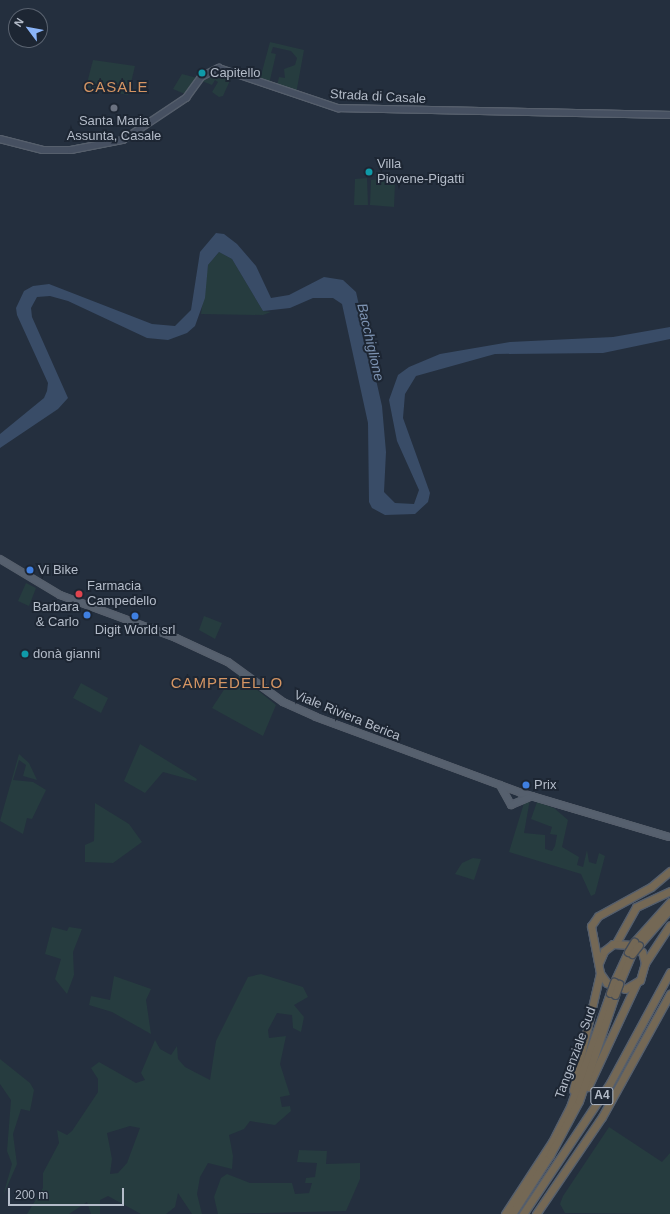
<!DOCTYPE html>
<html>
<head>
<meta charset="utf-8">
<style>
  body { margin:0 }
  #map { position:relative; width:670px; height:1214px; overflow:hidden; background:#242f3e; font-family:Arial,sans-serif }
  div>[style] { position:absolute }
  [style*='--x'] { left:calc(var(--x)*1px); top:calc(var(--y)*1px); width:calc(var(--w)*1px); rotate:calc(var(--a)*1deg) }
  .green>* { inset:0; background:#263c3f }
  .water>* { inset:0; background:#394c67 }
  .roads { filter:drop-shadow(1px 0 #565f6c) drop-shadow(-1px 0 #565f6c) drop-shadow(0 1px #565f6c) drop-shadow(0 -1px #565f6c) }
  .secondary>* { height:5.5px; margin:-2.75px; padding:0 2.75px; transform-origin:2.75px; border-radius:2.75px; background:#465061 }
  .primary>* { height:6px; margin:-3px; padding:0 3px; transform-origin:3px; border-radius:3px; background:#56606e }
  .highway>* { height:7px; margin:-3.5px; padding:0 3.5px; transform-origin:3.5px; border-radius:3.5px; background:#746855 }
  .bridges { filter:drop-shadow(1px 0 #434c59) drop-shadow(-1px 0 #434c59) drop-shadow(0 1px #434c59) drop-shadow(0 -1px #434c59) }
  .highway-bridge>* { height:7px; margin:-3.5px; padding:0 3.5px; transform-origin:3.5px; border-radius:3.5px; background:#746855 }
  .dots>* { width:11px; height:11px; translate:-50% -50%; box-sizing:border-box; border:2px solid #1d2633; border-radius:50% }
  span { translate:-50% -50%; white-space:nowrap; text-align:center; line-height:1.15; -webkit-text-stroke:4px #1d2633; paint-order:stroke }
  .shield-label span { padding:1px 3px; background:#1d2633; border:1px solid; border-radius:3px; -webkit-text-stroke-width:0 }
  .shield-label { font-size:12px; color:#b4bcc9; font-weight:700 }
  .poi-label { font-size:13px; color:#b4bcc9 }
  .left { translate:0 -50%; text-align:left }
  .right { translate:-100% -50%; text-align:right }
  .street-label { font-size:13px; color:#b4bcc9 }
  .water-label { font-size:14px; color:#7c92b1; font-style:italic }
  .quarter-label { font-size:15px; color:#d59563; letter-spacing:1px }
  .north { position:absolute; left:8px; top:8px; width:40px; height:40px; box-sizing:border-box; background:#1d2633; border:1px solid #59626f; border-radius:50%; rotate:302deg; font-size:11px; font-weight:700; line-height:16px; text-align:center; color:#b4bcc9 }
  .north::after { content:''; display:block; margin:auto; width:14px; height:18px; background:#8ab4f8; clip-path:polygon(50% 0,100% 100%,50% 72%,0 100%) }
  .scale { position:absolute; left:8px; top:1188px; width:116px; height:18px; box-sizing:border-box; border:2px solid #b4bcc9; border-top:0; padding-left:5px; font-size:12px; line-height:14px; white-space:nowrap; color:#b4bcc9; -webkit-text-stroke:3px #1d2633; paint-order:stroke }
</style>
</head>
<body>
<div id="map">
  <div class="green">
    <i style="clip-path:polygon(270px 42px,304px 50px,296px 94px,277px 86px,279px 77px,285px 78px,284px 69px,295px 65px,297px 58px,291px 51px,273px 47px,271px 53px,276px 54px,270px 80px,274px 85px,260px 79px)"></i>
    <i style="clip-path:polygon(93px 60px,135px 66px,128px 95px,86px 87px)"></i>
    <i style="clip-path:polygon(221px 73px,232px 76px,223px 96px,219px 97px,212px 92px,218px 82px,215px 80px,212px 85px,202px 81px)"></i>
    <i style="clip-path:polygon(182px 74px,197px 78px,185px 94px,173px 89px)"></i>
    <i style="clip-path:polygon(367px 178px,368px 205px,354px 205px,355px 179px)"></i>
    <i style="clip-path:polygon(386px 178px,386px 183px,395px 183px,394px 207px,370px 205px,371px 180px)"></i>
    <i style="clip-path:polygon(219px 252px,232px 259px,263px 311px,271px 312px,263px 315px,201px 314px,208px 265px)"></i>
    <i style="clip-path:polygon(26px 583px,36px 588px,29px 606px,18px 601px)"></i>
    <i style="clip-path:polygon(204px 616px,222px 623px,215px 639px,199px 630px)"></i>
    <i style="clip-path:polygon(239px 675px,276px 705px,263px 736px,212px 708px,229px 682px,236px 684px)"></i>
    <i style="clip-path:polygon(81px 683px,108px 698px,101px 713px,73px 698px)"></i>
    <i style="clip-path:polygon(140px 744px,197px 779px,196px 781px,163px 772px,145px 793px,124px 781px)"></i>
    <i style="clip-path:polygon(19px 754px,29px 763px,37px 780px,23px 776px,26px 765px,19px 760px,13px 780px,33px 782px,46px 790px,32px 819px,27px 818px,23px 834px,0 821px)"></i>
    <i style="clip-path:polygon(530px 799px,524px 833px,545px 835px,545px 829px,545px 849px,552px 851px,555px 846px,557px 835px,550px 834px,552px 827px,531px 819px,537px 802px,554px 808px,568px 820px,562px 847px,579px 857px,577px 865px,583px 867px,587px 850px,589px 862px,596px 864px,599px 853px,605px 856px,595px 894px,591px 896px,581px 874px,509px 852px,524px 803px)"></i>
    <i style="clip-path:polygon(95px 803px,129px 824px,142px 842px,113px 863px,85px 862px,85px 845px,94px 841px)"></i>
    <i style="clip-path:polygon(473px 858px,481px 859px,474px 880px,455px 874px,462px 863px)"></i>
    <i style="clip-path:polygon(52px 927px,67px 931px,69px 927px,82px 929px,73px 952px,74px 975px,67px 994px,55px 979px,61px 959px,45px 954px)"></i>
    <i style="clip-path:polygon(evenodd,261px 974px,303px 987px,308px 997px,294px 1005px,304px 1017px,301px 1032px,293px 1028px,292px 1015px,277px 1013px,268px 1030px,269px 1038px,286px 1036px,280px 1064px,290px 1095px,280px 1097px,282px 1107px,290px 1106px,291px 1111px,275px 1125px,250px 1121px,244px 1129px,229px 1135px,233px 1156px,232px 1169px,208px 1163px,200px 1177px,197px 1194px,202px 1214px,192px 1214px,178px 1193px,175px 1207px,166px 1214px,141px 1214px,108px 1196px,100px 1200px,100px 1214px,91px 1214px,87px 1202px,69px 1214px,27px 1214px,43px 1188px,43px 1173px,59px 1143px,57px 1130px,67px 1135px,72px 1131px,98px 1092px,98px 1079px,91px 1068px,99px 1062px,136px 1083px,145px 1080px,141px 1073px,155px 1040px,160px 1049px,171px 1055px,177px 1046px,178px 1059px,185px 1067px,210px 1080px,216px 1041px,248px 977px,261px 974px,130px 1126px,140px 1128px,127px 1163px,118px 1173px,110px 1174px,112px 1159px,107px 1133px,130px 1126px)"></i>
    <i style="clip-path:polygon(114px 976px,151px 989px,146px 1000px,151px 1034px,112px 1012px,89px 1005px,91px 996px,110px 1000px)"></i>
    <i style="clip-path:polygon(0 1059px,30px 1083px,34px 1090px,30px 1111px,21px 1109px,13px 1134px,17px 1164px,3px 1196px,12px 1164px,7px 1151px,11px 1100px,0 1084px)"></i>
    <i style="clip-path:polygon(609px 1127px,662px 1162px,670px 1153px,670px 1214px,565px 1213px,560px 1204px,563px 1196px)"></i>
    <i style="clip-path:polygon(299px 1150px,327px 1151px,326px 1164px,360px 1163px,360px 1179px,346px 1211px,218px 1214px,214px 1197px,221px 1178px,227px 1174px,250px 1183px,292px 1183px,295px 1194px,309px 1193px,312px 1183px,305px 1183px,306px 1178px,315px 1177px,317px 1163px,297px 1162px)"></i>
  </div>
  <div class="water">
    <i style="clip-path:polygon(216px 233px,224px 234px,237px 244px,256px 266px,271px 298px,289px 295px,324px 277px,343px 280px,356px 292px,382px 406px,386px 452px,384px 492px,395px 503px,414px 504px,419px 490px,397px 441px,389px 400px,398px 375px,409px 367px,440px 354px,510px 342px,613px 337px,670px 327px,670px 339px,603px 353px,495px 354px,416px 376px,405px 394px,403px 418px,430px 493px,428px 502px,415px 514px,385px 515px,372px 508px,369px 502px,368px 423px,342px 304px,333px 298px,313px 298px,290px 308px,263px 311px,232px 259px,219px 252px,208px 265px,205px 298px,195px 326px,187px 333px,168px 340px,147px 338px,68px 301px,50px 296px,37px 297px,31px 308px,32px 317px,68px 398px,58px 409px,0 448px,0 434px,44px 398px,47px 391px,48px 383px,17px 315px,16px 308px,24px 291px,33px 286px,49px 284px,152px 324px,175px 326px,191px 310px,200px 252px)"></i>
  </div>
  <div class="roads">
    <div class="secondary">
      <i style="--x:0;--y:139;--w:44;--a:14.3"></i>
      <i style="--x:43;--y:150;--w:28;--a:0"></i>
      <i style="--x:71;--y:150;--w:53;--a:-10.9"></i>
      <i style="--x:123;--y:140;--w:76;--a:-33.7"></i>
      <i style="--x:186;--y:98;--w:26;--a:-54"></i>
      <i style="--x:201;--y:77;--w:20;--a:-27"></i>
      <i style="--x:219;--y:68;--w:126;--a:18.6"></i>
      <i style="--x:338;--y:108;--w:332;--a:1.2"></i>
    </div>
    <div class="primary">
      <i style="--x:0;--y:559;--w:70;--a:31"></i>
      <i style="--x:60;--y:595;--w:124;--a:20.3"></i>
      <i style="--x:176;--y:638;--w:57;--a:24.8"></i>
      <i style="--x:228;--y:662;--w:68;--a:36"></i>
      <i style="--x:283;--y:702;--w:36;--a:24"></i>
      <i style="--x:316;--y:717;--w:219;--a:20.3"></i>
      <i style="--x:521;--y:793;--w:155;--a:16.5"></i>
      <i style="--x:500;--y:785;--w:23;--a:61"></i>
      <i style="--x:511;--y:805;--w:23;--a:-23"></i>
    </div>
    <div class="highway">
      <i style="--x:634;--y:942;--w:54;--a:-48"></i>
      <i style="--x:616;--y:943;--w:41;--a:-60.9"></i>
      <i style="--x:636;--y:907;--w:38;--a:-25"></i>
      <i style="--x:639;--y:945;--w:48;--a:-49.3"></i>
      <i style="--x:599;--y:963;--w:13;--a:-67"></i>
      <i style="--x:604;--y:951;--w:11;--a:-38"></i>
      <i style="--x:613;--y:944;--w:20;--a:3"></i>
      <i style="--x:633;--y:945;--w:11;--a:38"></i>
      <i style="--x:642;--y:952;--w:11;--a:75"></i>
      <i style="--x:645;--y:963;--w:18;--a:106"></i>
      <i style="--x:640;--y:980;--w:17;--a:149"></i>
      <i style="--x:625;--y:989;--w:19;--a:-162"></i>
      <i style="--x:607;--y:983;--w:12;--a:-125"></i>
      <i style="--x:600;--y:973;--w:48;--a:-100.8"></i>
      <i style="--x:591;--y:926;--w:12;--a:-55"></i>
      <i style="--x:598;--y:916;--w:60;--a:-28.7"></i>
      <i style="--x:651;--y:887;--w:25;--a:-40"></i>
      <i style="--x:645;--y:963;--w:45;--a:-56.7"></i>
      <i style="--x:614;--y:982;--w:33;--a:-65"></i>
      <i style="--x:619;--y:984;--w:33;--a:-67"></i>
      <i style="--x:588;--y:1087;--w:114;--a:-65"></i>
      <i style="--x:573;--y:1090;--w:120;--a:-77"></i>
      <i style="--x:505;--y:1214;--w:86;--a:-56.9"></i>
      <i style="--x:552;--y:1142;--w:39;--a:-63"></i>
      <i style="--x:570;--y:1107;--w:121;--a:-70.7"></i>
      <i style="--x:512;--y:1214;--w:70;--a:-57.2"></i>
      <i style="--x:550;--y:1155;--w:61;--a:-61.8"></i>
      <i style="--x:579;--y:1101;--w:112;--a:-71.2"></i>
      <i style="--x:523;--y:1214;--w:157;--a:-56.4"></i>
      <i style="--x:610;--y:1083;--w:126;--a:-61.6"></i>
      <i style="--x:536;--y:1214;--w:117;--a:-55.8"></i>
      <i style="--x:602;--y:1117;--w:141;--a:-61.1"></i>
    </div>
  </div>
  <div class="bridges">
    <div class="highway-bridge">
      <i style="--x:628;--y:952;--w:12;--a:-59"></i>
      <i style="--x:632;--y:954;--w:11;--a:-52"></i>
      <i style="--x:610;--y:993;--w:12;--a:-70"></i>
      <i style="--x:615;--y:995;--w:12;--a:-70"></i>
    </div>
  </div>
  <div class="dots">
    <i style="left:202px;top:73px;background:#0f9aa8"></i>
    <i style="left:114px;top:108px;background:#6b7280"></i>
    <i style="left:369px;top:172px;background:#0f9aa8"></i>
    <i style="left:30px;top:570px;background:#3f7fe0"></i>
    <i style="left:79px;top:594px;background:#e0444e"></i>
    <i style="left:87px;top:615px;background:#3f7fe0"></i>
    <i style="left:135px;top:616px;background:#3f7fe0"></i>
    <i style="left:25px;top:654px;background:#0f9aa8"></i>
    <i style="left:526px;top:785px;background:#3f7fe0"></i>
  </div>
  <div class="shield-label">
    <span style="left:602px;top:1096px">A4</span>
  </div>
  <div class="poi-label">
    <span class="left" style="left:210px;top:73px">Capitello</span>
    <span style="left:114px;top:129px">Santa Maria<br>Assunta, Casale</span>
    <span class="left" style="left:377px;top:172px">Villa<br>Piovene-Pigatti</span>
    <span class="left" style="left:38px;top:570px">Vi Bike</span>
    <span class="left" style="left:87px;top:594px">Farmacia<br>Campedello</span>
    <span class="right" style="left:79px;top:615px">Barbara<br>&amp; Carlo</span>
    <span style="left:135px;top:630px">Digit World srl</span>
    <span class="left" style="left:33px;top:654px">donà gianni</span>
    <span class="left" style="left:534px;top:785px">Prix</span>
  </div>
  <div class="street-label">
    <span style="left:378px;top:97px;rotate:3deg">Strada di Casale</span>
    <span style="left:347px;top:716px;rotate:22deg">Viale Riviera Berica</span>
    <span style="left:576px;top:1053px;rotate:-70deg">Tangenziale Sud</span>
  </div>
  <div class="water-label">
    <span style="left:371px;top:342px;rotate:77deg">Bacchiglione</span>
  </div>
  <div class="quarter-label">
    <span style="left:116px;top:87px">CASALE</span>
    <span style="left:227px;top:683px">CAMPEDELLO</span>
  </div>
  <div class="north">N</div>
  <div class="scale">200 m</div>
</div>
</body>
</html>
